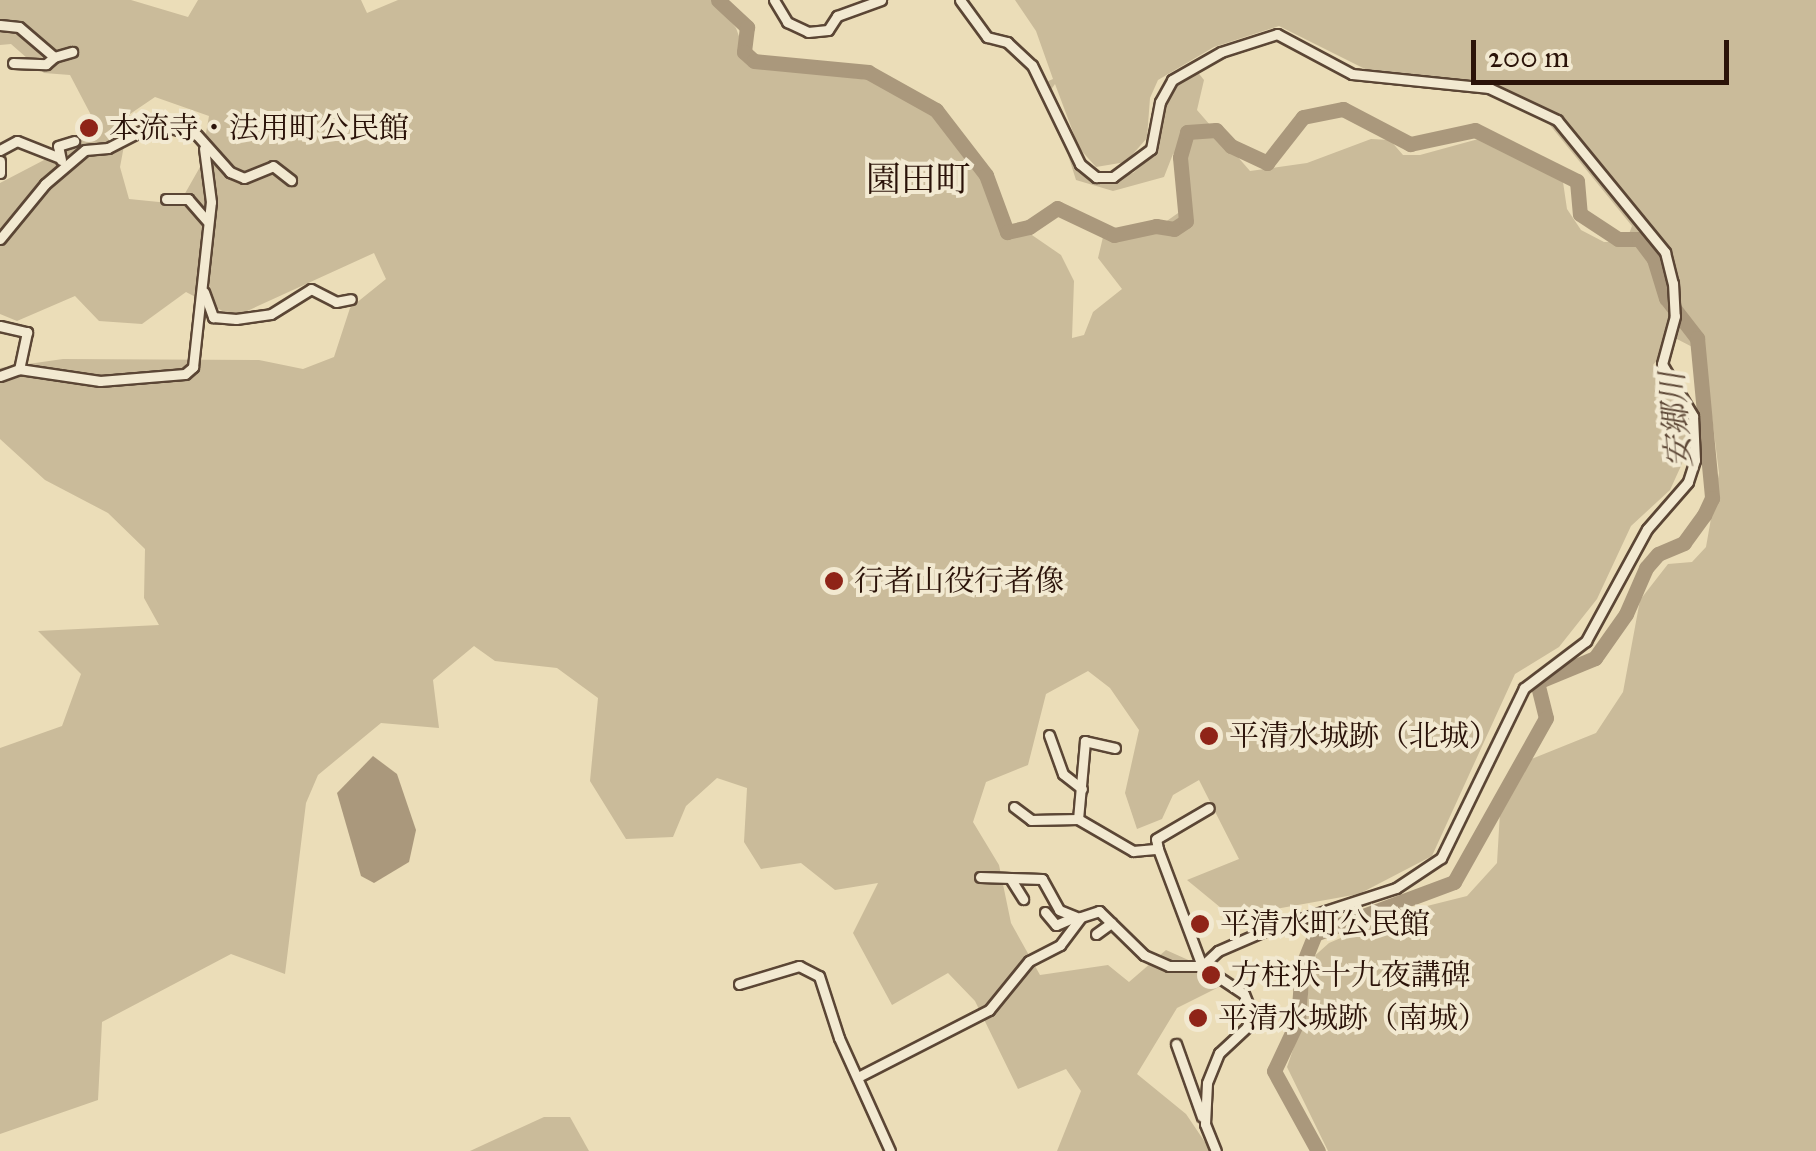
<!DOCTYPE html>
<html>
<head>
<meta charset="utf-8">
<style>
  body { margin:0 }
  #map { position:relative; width:1816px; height:1151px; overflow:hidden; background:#ebddb8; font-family:"IM FELL Great Primer","Noto Serif JP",serif }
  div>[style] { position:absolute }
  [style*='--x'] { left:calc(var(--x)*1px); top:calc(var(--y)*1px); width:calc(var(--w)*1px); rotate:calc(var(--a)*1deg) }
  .green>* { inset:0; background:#cabb9a }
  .water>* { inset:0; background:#aa987c }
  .river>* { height:15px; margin:-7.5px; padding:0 7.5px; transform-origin:7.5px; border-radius:7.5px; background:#aa987c }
  .roads { filter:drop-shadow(2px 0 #5b4635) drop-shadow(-2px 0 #5b4635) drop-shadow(0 2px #5b4635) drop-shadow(0 -2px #5b4635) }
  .minor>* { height:9px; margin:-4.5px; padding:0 4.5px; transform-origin:4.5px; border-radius:4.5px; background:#f2e9d1 }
  .dots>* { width:28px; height:28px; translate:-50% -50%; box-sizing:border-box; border:5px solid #f2e9d1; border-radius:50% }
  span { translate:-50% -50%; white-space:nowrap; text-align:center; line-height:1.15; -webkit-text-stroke:8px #f2e9d1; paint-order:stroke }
  .poi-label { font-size:30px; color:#2b1309 }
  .left { translate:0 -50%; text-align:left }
  .water-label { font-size:32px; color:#5e4837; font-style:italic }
  .quarter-label { font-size:35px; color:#2b1309 }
  .scale { position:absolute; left:1471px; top:40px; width:258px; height:45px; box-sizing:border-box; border:5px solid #2b1309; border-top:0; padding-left:12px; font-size:30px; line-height:35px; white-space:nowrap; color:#2b1309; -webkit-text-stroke:8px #f2e9d1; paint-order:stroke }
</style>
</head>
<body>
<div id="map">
  <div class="green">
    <i style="clip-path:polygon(evenodd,0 0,131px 0,188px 17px,198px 0,361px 0,367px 13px,398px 0,713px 0,736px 28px,749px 64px,869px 80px,936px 115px,980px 174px,1003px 227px,1029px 233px,1061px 255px,1074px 281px,1072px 338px,1084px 335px,1093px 312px,1122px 289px,1098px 258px,1103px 237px,1147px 235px,1188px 206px,1183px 150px,1173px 154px,1164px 177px,1113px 191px,1076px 180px,1068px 155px,1095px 181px,1133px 173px,1157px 152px,1170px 89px,1196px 70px,1204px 80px,1197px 110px,1250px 171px,1307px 163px,1371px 139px,1390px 140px,1403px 155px,1420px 155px,1482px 138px,1563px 182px,1567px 209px,1581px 230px,1604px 242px,1626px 242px,1632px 226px,1536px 108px,1457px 79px,1375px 74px,1279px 26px,1214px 47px,1158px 80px,1150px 98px,1147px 138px,1126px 162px,1096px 167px,1079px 148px,1055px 84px,1050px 91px,1046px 82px,1053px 79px,1036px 31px,1015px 0,1816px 0,1816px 1151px,1328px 1151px,1287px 1067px,1307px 1009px,1310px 960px,1329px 943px,1399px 913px,1467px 896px,1497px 863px,1500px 812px,1524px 762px,1596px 733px,1623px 692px,1640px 600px,1668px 564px,1692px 562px,1706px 547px,1719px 473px,1704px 353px,1675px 338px,1653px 365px,1685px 417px,1686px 455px,1670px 490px,1631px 526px,1597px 599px,1559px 647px,1515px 674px,1432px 856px,1359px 894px,1232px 917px,1187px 880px,1239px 859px,1199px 780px,1173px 795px,1162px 819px,1137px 829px,1125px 793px,1139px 730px,1110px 688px,1088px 671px,1046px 694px,1028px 765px,986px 782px,973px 822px,999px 865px,1011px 923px,1040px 975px,1108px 965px,1129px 982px,1166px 950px,1233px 980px,1177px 1008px,1137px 1074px,1186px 1114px,1211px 1151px,1057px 1151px,1081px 1091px,1066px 1069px,1018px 1089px,975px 1001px,948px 973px,892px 1005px,853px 933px,878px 883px,835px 890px,801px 863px,761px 869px,744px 842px,747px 788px,717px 778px,686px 806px,673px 837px,626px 839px,590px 781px,598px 698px,557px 668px,495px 661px,474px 646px,433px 680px,439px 728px,381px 723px,318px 775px,306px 803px,285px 974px,231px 954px,102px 1022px,98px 1100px,0 1134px,0 748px,62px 726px,81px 674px,38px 631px,159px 625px,144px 598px,145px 549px,108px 513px,45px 480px,0 439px,0 368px,63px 359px,259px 360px,303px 369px,334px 357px,350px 308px,386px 279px,374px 253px,234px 317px,186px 292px,142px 324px,99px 321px,75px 296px,17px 321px,0 314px,0 183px,69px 147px,91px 115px,70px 75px,44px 73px,11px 44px,0 45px,0 0,155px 97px,209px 116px,200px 167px,179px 204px,129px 199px,120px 167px,130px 114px,155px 97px)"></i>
    <i style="clip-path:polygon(544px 1117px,570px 1117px,589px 1151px,470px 1151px)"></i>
  </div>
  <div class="water">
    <i style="clip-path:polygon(373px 756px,397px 774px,416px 830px,409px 862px,374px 883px,361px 876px,337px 793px)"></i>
  </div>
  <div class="river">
    <i style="--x:718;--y:0;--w:40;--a:43"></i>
    <i style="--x:747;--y:27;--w:25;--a:97"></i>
    <i style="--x:744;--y:52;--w:13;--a:42"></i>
    <i style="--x:754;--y:61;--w:115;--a:5.5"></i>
    <i style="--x:868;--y:72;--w:78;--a:29.2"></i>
    <i style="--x:936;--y:110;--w:82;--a:52.4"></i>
    <i style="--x:986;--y:175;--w:61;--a:69.8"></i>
    <i style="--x:1007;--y:232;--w:23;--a:-13"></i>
    <i style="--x:1029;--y:227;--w:34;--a:-34"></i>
    <i style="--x:1057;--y:208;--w:63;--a:25.3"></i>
    <i style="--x:1114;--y:235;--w:43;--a:-12.1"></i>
    <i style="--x:1156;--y:226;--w:18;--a:9"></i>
    <i style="--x:1174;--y:229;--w:14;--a:-34"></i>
    <i style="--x:1186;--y:221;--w:64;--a:-95.4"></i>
    <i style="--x:1180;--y:157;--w:26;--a:-74"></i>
    <i style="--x:1187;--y:132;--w:29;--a:-4"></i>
    <i style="--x:1216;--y:130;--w:22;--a:47"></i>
    <i style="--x:1231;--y:146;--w:40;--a:25"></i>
    <i style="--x:1267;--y:163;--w:58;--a:-52"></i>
    <i style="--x:1303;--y:117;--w:41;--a:-11.3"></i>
    <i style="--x:1343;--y:109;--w:76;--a:27.6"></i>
    <i style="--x:1410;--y:144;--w:66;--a:-12.2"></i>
    <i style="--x:1475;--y:130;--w:114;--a:26.6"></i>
    <i style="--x:1577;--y:181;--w:33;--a:85"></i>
    <i style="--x:1580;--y:214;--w:45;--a:33.3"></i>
    <i style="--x:1618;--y:239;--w:21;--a:0"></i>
    <i style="--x:1639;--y:239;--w:25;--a:53"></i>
    <i style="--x:1654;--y:259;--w:41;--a:72.9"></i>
    <i style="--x:1666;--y:298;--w:51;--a:52.2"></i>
    <i style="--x:1697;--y:338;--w:161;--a:84.6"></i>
    <i style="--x:1712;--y:498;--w:19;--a:115"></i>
    <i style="--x:1704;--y:515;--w:34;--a:126"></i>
    <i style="--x:1684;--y:543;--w:28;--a:157"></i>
    <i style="--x:1658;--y:554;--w:18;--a:131"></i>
    <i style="--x:1646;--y:568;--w:50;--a:113.5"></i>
    <i style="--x:1626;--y:614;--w:54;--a:125.2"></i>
    <i style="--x:1595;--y:658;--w:63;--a:157.5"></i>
    <i style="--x:1537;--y:682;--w:37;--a:76"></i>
    <i style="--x:1546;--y:718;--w:188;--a:119.3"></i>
    <i style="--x:1454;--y:882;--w:148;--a:159.5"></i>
    <i style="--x:1315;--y:934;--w:35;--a:112"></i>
    <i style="--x:1302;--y:967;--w:53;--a:94.3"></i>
    <i style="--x:1298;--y:1020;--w:56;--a:115.2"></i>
    <i style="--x:1274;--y:1071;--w:91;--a:61.2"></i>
  </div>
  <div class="roads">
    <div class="minor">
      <i style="--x:774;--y:0;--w:26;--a:59"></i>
      <i style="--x:787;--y:22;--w:23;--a:25"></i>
      <i style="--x:808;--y:32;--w:20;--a:-6"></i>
      <i style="--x:828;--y:30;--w:17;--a:-57"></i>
      <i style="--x:837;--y:16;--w:47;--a:-20"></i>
      <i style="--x:960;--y:0;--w:46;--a:53.9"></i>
      <i style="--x:987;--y:37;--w:21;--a:14"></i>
      <i style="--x:1007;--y:42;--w:34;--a:43"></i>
      <i style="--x:1032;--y:65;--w:110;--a:64.1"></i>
      <i style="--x:1080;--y:164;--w:21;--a:39"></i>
      <i style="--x:1096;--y:177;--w:17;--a:0"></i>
      <i style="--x:1113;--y:177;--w:47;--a:-36.4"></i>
      <i style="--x:1151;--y:149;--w:48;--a:-79.2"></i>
      <i style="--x:1160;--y:102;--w:25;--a:-61"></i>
      <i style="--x:1172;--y:80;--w:56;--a:-29.7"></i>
      <i style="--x:1221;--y:52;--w:59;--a:-17.8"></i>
      <i style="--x:1277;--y:34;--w:85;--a:28.1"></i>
      <i style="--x:1352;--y:74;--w:138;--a:5.8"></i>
      <i style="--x:1489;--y:88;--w:75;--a:25.2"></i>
      <i style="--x:1557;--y:120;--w:171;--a:50.7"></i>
      <i style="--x:1665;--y:252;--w:32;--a:76"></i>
      <i style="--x:1673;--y:283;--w:33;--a:87"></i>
      <i style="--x:1675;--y:316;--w:50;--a:105.2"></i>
      <i style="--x:1662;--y:364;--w:61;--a:59.2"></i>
      <i style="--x:1693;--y:416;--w:44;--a:87.4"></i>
      <i style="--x:1695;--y:460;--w:23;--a:108"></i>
      <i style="--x:1688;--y:482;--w:62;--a:131.1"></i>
      <i style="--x:1647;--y:529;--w:128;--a:118.6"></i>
      <i style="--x:1586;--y:641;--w:78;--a:142.8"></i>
      <i style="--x:1524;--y:688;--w:189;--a:116"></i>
      <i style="--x:1441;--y:858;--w:54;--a:146.3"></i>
      <i style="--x:1396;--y:888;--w:139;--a:162"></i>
      <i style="--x:1264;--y:931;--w:50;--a:156.5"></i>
      <i style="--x:1218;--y:951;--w:22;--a:137"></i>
      <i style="--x:0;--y:25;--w:19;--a:6"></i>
      <i style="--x:19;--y:27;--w:46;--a:40.6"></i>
      <i style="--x:54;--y:57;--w:19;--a:-16"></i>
      <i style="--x:13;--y:63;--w:33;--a:2"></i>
      <i style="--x:46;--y:64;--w:11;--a:-41"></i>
      <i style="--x:0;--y:150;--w:19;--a:-28"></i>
      <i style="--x:17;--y:141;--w:46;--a:21.6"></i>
      <i style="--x:61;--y:160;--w:14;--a:-102"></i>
      <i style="--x:58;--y:146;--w:17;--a:-17"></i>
      <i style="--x:0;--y:161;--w:12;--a:90"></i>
      <i style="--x:166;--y:199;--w:22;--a:0"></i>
      <i style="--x:188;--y:199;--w:29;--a:49"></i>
      <i style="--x:0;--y:239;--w:71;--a:-50.7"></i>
      <i style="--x:45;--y:184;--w:52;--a:-40.4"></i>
      <i style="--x:85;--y:150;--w:23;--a:-5"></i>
      <i style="--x:108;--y:148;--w:53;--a:-27.1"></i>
      <i style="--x:155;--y:124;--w:43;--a:14.7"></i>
      <i style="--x:197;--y:135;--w:50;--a:48.3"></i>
      <i style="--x:230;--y:172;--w:15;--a:23"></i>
      <i style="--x:244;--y:178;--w:31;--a:-22"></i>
      <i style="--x:273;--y:166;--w:23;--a:38"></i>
      <i style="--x:204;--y:292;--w:27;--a:70"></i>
      <i style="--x:213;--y:317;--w:23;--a:5"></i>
      <i style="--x:236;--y:319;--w:35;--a:-8"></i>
      <i style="--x:271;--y:314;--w:47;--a:-32"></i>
      <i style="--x:311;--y:289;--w:28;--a:27"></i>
      <i style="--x:336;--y:302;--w:15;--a:-11"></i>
      <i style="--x:0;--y:326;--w:28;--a:13"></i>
      <i style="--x:27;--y:332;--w:38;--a:102"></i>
      <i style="--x:0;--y:376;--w:20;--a:-20"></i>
      <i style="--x:19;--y:369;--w:82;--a:8.4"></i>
      <i style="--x:100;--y:381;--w:85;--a:-4.7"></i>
      <i style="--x:185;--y:374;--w:11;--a:-41"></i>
      <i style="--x:193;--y:367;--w:166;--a:-83.8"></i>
      <i style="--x:211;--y:202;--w:54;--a:-97.4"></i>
      <i style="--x:1049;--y:735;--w:41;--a:70.3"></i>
      <i style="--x:1063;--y:774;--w:24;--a:38"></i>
      <i style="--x:1115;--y:748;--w:31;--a:-167"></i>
      <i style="--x:1085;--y:741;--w:78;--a:95.1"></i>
      <i style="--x:1078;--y:819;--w:64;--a:30.2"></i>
      <i style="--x:1133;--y:851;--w:25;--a:-5"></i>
      <i style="--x:1158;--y:849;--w:125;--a:69.4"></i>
      <i style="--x:1014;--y:807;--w:21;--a:37"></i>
      <i style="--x:1031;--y:820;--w:47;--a:-1.2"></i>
      <i style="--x:1158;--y:849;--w:10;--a:-101"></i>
      <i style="--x:1156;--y:839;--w:61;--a:-30.3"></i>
      <i style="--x:980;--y:877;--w:62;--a:1.8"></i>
      <i style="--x:1042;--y:879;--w:35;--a:61"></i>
      <i style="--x:1059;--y:910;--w:22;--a:22"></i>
      <i style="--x:1010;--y:878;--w:25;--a:58"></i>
      <i style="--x:1045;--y:912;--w:17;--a:50"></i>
      <i style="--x:1056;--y:925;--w:15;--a:-23"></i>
      <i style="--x:1096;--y:934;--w:19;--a:-36"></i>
      <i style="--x:739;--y:984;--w:63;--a:-16.7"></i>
      <i style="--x:799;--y:966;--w:22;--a:27"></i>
      <i style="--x:819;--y:976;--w:65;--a:72.1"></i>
      <i style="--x:839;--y:1038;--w:124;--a:65.7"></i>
      <i style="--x:1176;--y:1044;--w:77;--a:70.4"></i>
      <i style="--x:858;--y:1077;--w:147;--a:-27.1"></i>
      <i style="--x:989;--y:1010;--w:63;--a:-50.8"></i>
      <i style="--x:1029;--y:961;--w:35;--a:-27"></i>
      <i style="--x:1060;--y:945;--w:35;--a:-53"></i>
      <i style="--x:1081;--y:917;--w:19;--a:-18"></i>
      <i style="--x:1099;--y:911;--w:63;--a:44.4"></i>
      <i style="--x:1144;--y:955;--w:27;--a:24"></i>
      <i style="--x:1169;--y:966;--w:33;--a:0"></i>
      <i style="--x:1202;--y:966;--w:50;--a:33.7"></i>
      <i style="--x:1244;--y:994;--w:18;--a:68"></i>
      <i style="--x:1251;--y:1011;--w:16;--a:104"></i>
      <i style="--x:1247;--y:1027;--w:38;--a:137"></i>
      <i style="--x:1219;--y:1053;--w:32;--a:112"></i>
      <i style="--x:1207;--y:1083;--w:41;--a:92.8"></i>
      <i style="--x:1205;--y:1124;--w:29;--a:68"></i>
    </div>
  </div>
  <div class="dots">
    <i style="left:89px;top:128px;background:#8f2418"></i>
    <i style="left:834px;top:581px;background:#8f2418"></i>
    <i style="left:1209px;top:736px;background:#8f2418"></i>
    <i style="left:1200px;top:924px;background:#8f2418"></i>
    <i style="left:1211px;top:975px;background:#8f2418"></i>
    <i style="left:1198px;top:1018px;background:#8f2418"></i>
  </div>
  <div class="poi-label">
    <span class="left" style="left:109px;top:128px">本流寺・法用町公民館</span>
    <span class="left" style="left:854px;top:581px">行者山役行者像</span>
    <span class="left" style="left:1229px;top:736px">平清水城跡（北城）</span>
    <span class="left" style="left:1220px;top:924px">平清水町公民館</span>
    <span class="left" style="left:1231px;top:975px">方柱状十九夜講碑</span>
    <span class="left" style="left:1218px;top:1018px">平清水城跡（南城）</span>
  </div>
  <div class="water-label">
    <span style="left:1677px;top:420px;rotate:-95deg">安郷川</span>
  </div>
  <div class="quarter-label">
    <span style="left:918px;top:180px">園田町</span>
  </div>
  <div class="scale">200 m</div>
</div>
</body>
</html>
